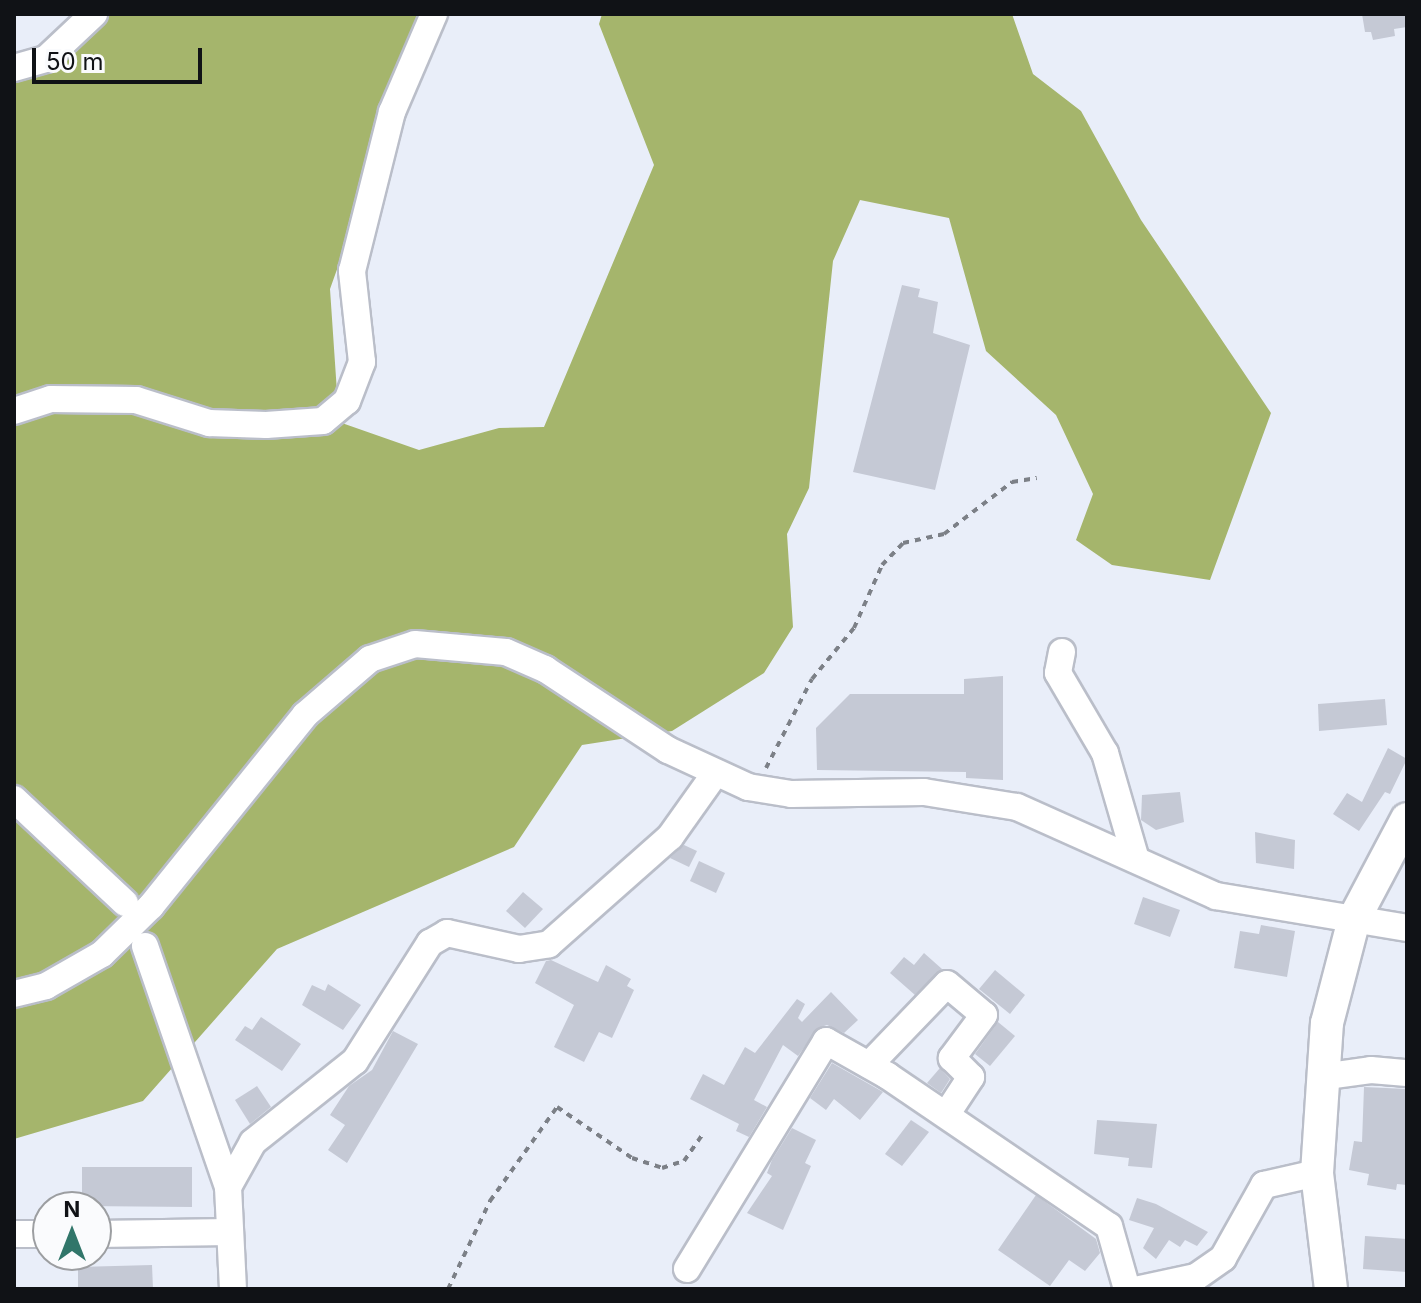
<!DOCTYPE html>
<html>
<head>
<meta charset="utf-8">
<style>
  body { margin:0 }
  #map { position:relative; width:1421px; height:1303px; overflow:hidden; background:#e9eef9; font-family:Inter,sans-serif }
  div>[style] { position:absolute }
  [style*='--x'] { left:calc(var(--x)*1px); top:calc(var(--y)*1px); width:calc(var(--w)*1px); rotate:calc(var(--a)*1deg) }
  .forest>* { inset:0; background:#a5b56c }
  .building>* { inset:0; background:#c5c9d5 }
  .path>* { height:4px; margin-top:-2px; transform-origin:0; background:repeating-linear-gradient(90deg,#7c8087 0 6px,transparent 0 12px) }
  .roads { filter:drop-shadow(2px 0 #babec9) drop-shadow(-2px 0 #babec9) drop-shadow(0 2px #babec9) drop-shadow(0 -2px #babec9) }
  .minor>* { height:26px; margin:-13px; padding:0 13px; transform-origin:13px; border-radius:13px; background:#fff }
  .major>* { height:32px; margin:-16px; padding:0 16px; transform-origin:16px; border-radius:16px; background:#fff }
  span { translate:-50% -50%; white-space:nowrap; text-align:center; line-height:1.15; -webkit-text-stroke:7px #fafbfd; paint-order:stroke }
  .frame { position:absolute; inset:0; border:16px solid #101216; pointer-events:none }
  .north { position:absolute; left:32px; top:1191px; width:80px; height:80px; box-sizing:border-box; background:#fafbfd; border:2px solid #9c9ea1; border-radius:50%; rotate:0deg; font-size:22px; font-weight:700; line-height:32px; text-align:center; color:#101216 }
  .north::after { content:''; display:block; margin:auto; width:28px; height:36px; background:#31766a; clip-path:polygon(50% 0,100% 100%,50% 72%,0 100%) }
  .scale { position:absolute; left:32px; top:48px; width:170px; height:36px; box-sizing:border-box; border:4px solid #101216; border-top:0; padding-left:10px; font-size:24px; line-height:28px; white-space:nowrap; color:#101216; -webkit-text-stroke:6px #fafbfd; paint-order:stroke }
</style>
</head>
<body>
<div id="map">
  <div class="forest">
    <i style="clip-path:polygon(93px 14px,436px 14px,400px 93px,330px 289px,339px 422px,419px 450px,499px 428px,544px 427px,654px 165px,599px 24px,602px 14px,1012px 14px,1033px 74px,1081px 111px,1141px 220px,1271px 413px,1210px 580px,1112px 565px,1076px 540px,1093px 494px,1056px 415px,986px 351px,949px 218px,860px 200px,833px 261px,809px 488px,787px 534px,793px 627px,764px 673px,672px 731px,582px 745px,514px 847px,277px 949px,143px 1101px,14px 1139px,14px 66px)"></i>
  </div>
  <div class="building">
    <i style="clip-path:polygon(1362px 14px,1407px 14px,1407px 27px,1394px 29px,1395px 36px,1373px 40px,1371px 32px,1365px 32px)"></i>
    <i style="clip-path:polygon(902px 285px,920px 289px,918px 297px,938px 302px,933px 333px,970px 345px,935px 490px,853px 472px)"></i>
    <i style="clip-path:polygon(1003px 676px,1003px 780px,966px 778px,966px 772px,817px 770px,816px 728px,850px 694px,964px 694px,964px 679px)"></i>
    <i style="clip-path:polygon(1385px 699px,1387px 725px,1319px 731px,1318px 704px)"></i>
    <i style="clip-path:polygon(1388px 748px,1407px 759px,1390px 794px,1385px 792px,1359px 831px,1333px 814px,1347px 793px,1362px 802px)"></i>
    <i style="clip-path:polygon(1180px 792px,1184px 822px,1156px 830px,1141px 820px,1142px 795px)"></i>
    <i style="clip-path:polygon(1255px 832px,1295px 840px,1294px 869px,1256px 863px)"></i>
    <i style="clip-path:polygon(684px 845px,697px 851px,689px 867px,670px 858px)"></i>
    <i style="clip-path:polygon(699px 861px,725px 873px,716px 893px,690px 881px)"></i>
    <i style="clip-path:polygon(523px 892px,543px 909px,525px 928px,506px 911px)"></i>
    <i style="clip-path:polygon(1143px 897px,1180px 910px,1170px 937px,1134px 924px)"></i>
    <i style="clip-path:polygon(1261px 925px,1295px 931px,1287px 977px,1234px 968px,1240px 931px,1259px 934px)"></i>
    <i style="clip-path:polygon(924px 953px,942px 969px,915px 995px,890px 973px,904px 957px,914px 965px)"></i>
    <i style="clip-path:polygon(551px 960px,598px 982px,606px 965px,631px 979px,627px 986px,634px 990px,612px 1038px,599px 1032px,584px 1062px,554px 1047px,574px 1005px,535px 983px,546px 961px)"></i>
    <i style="clip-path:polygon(995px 970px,1025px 995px,1010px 1014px,979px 989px)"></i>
    <i style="clip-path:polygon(328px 984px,361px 1005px,343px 1030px,302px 1005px,312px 985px,325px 991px)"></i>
    <i style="clip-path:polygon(831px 992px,858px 1020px,844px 1033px,827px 1025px,818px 1028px,798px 1056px,783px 1045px,754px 1100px,767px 1107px,749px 1137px,736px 1131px,739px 1124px,690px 1099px,703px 1074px,724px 1085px,745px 1047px,755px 1053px,797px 999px,805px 1004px,798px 1018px,802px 1022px)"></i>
    <i style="clip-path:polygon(261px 1017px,301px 1044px,282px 1071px,235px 1040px,245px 1026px,252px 1030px)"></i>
    <i style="clip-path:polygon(998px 1022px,1015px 1036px,990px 1066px,975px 1054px)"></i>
    <i style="clip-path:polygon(393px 1031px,418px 1044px,347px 1163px,328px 1150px,345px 1125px,330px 1115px,349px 1086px,372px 1070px)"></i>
    <i style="clip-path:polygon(832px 1063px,883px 1092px,860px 1120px,834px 1099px,826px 1110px,810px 1098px)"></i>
    <i style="clip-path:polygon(940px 1068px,950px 1079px,941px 1093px,927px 1083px)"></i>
    <i style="clip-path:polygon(257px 1086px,271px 1107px,250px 1124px,235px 1100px)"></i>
    <i style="clip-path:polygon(1364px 1087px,1407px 1089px,1407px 1185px,1397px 1184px,1396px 1190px,1367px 1185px,1369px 1174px,1349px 1170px,1354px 1141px,1362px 1142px)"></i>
    <i style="clip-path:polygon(911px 1120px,929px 1132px,902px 1166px,885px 1154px)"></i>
    <i style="clip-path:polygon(1097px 1120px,1157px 1124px,1152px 1168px,1128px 1166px,1129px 1158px,1094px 1154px)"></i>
    <i style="clip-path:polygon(792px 1128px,816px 1140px,805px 1163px,811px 1166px,783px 1230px,747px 1213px,772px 1176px,767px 1173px,772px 1160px)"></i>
    <i style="clip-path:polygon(82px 1167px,192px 1167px,192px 1207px,82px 1206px)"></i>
    <i style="clip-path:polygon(1036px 1195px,1096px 1239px,1100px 1253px,1085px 1271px,1069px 1260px,1050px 1286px,998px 1250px)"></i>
    <i style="clip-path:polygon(1137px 1198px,1156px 1204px,1208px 1232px,1197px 1246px,1185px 1240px,1180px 1247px,1169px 1240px,1156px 1259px,1143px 1248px,1154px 1228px,1129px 1220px)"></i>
    <i style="clip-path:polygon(1365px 1236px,1407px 1239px,1407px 1272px,1363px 1269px)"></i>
    <i style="clip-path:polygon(152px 1265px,153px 1289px,78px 1289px,78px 1267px)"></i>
  </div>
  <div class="path">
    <i style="--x:766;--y:768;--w:100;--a:-62.7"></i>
    <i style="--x:812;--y:679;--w:66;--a:-50.5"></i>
    <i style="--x:854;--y:628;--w:69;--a:-66"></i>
    <i style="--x:882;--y:565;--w:30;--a:-46"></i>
    <i style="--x:903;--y:543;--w:42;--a:-12.4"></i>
    <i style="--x:944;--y:534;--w:86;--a:-37.4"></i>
    <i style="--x:1012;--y:482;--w:25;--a:-9"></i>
    <i style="--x:448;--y:1289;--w:98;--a:-64.5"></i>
    <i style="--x:490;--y:1201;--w:115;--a:-54.5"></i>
    <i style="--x:557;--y:1107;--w:91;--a:34.2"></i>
    <i style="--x:632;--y:1158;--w:32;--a:18"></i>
    <i style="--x:662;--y:1168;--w:23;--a:-18"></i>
    <i style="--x:684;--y:1161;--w:33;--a:-55"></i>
  </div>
  <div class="roads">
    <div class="minor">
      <i style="--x:14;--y:68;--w:33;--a:-16"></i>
      <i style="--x:46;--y:59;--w:66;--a:-43.2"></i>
      <i style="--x:14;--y:411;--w:39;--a:-18"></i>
      <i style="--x:51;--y:399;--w:85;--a:0.7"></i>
      <i style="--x:136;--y:400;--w:77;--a:17.5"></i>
      <i style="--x:209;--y:423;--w:57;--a:2"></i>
      <i style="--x:266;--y:425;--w:57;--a:-4"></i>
      <i style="--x:323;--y:421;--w:31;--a:-40"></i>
      <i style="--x:347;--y:401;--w:42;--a:-69"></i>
      <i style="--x:362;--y:362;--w:92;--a:-96.3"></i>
      <i style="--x:352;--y:271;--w:164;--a:-75.9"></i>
      <i style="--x:392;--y:112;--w:107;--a:-66.8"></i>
      <i style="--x:1062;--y:652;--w:21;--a:101"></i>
      <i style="--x:1058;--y:673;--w:93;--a:59.6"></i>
      <i style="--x:1105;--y:753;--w:111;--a:73.8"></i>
      <i style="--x:14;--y:799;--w:152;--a:43.1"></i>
      <i style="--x:145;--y:946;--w:255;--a:71"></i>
      <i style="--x:228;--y:1187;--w:102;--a:87.2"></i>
      <i style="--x:14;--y:994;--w:33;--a:-14"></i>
      <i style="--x:46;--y:986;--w:64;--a:-29.7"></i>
      <i style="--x:102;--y:954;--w:69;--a:-44.4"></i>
      <i style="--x:151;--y:906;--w:245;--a:-51.1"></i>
      <i style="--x:305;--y:715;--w:86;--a:-40.7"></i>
      <i style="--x:370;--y:659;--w:47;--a:-18.4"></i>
      <i style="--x:415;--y:644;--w:91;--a:5"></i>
      <i style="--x:506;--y:652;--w:43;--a:23.6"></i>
      <i style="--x:545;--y:669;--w:147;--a:33.4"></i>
      <i style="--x:668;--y:750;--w:88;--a:24.8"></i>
      <i style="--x:748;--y:787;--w:44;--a:9.2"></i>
      <i style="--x:791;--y:794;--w:133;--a:-0.9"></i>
      <i style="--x:924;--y:792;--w:94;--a:9.2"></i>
      <i style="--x:1017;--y:807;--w:218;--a:24.1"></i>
      <i style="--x:1216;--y:896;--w:194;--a:9.5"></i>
      <i style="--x:869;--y:1065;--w:112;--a:-46.1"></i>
      <i style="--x:947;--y:984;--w:48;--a:40"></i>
      <i style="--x:984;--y:1015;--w:54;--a:126.7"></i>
      <i style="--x:952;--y:1058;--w:27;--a:45"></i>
      <i style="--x:971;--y:1077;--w:45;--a:123.3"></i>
      <i style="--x:1321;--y:1077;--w:50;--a:-8"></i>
      <i style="--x:1371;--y:1070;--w:36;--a:5"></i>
      <i style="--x:228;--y:1187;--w:51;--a:-60.9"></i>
      <i style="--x:253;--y:1142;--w:130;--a:-38.5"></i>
      <i style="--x:355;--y:1061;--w:140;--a:-57.6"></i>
      <i style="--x:430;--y:943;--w:20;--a:-30"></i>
      <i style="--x:447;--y:933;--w:74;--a:12.5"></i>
      <i style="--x:519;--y:949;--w:30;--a:-9"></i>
      <i style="--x:549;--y:944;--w:162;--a:-41.5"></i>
      <i style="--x:670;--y:837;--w:76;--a:-54.6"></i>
      <i style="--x:14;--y:1234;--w:34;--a:0"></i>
      <i style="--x:96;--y:1234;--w:134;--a:-0.9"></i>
      <i style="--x:687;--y:1269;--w:267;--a:-58.6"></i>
      <i style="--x:826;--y:1041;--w:71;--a:29.4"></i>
      <i style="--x:888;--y:1076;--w:267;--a:34.2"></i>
      <i style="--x:1109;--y:1226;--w:66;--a:74.1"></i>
      <i style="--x:1140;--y:1289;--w:57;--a:-12.1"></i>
      <i style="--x:1196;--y:1277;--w:33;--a:-35"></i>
      <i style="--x:1223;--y:1258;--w:84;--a:-60.7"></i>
      <i style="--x:1264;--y:1185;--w:54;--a:-12.8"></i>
    </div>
    <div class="major">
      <i style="--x:1331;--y:1289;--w:117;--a:-96.9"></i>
      <i style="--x:1317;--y:1173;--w:150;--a:-86.2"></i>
      <i style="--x:1327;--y:1023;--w:107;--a:-75.4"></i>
      <i style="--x:1354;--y:919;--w:113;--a:-62.1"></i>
    </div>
  </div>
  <div class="frame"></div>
  <div class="north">N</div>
  <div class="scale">50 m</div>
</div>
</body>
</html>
